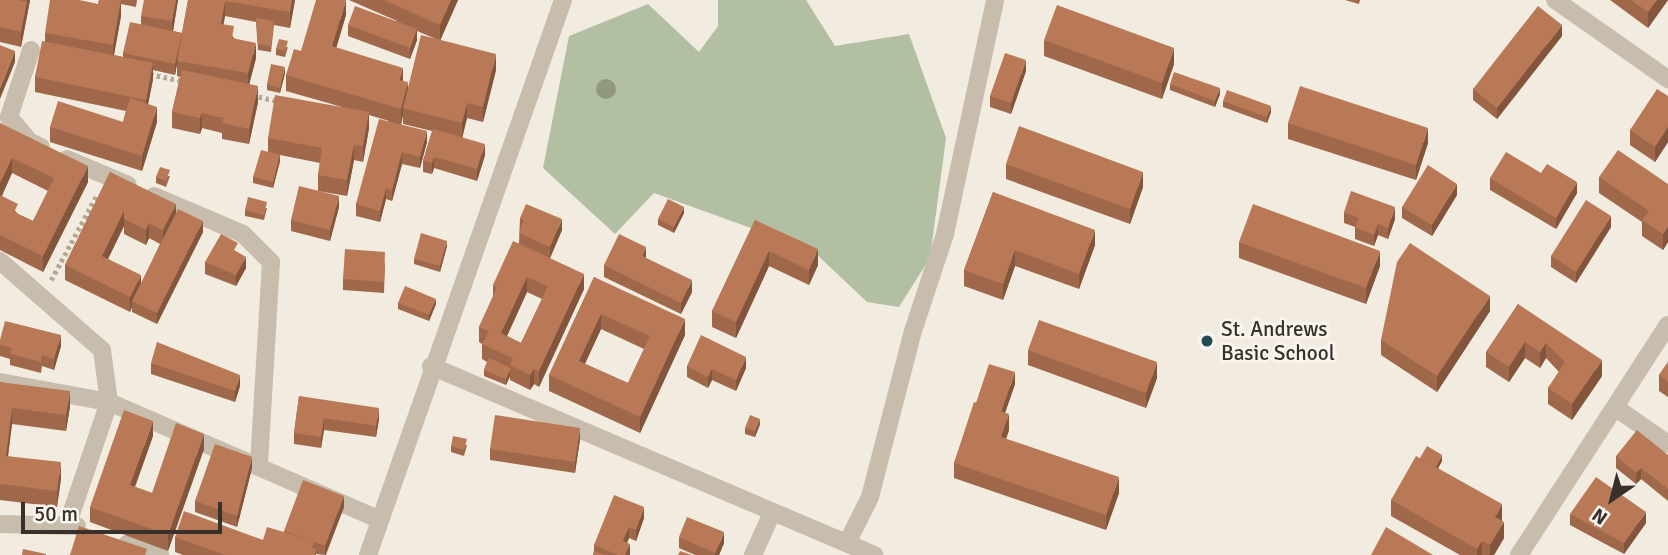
<!DOCTYPE html>
<html>
<head>
<meta charset="utf-8">
<style>
  body { margin:0 }
  #map { position:relative; width:1668px; height:555px; overflow:hidden; background:#f1ebe0; font-family:Signika,sans-serif }
  div>[style] { position:absolute }
  [style*='--x'] { left:calc(var(--x)*1px); top:calc(var(--y)*1px); width:calc(var(--w)*1px); rotate:calc(var(--a)*1deg) }
  .green>* { inset:0; background:#b2bfa2 }
  .path>* { height:4.5px; margin-top:-2.25px; transform-origin:0; background:repeating-linear-gradient(90deg,#b4a798 0 3.5px,transparent 0 7px) }
  .minor>* { height:18px; margin:-9px; padding:0 9px; transform-origin:9px; border-radius:9px; background:#c8bdad }
  .trees>* { width:20px; height:20px; margin:-10px; border-radius:50%; background:#919780 }
  .wall>* { inset:0; background:#9f684a }
  .shaded-wall>* { inset:0; background:#82553c }
  .building>* { inset:0; background:#b97956 }
  .dots>* { width:19px; height:19px; translate:-50% -50%; box-sizing:border-box; border:4px solid #f9f4ed; border-radius:50% }
  span { translate:-50% -50%; white-space:nowrap; text-align:center; line-height:1.15; -webkit-text-stroke:6px #f9f4ed; paint-order:stroke }
  .poi-label { font-size:21px; color:#37302b }
  .left { translate:0 -50%; text-align:left }
  .north { position:absolute; left:1577px; top:464px; width:70px; height:70px; -webkit-text-stroke:5px #f9f4ed; paint-order:stroke; rotate:215deg; font-size:19px; font-weight:700; line-height:28px; text-align:center; color:#37302b }
  .north::after { content:''; display:block; margin:auto; width:24px; height:32px; background:#37302b; clip-path:polygon(50% 0,100% 100%,50% 72%,0 100%) }
  .scale { position:absolute; left:21px; top:502px; width:201px; height:32px; box-sizing:border-box; border:4px solid #37302b; border-top:0; padding-left:9px; font-size:21px; line-height:24px; white-space:nowrap; color:#37302b; -webkit-text-stroke:5px #f9f4ed; paint-order:stroke }
</style>
</head>
<body>
<div id="map">
  <div class="green">
    <i style="clip-path:polygon(718px 0,806px 0,835px 46px,909px 34px,946px 138px,930px 258px,899px 307px,867px 302px,812px 250px,654px 193px,615px 234px,543px 168px,569px 36px,648px 4px,699px 52px,718px 26px)"></i>
  </div>
  <div class="path">
    <i style="--x:150;--y:74;--w:33;--a:12"></i>
    <i style="--x:252;--y:95;--w:27;--a:13"></i>
    <i style="--x:51;--y:280;--w:97;--a:-61.6"></i>
  </div>
  <div class="minor">
    <i style="--x:1555;--y:0;--w:138;--a:35"></i>
    <i style="--x:31;--y:50;--w:71;--a:108.2"></i>
    <i style="--x:9;--y:117;--w:33;--a:50"></i>
    <i style="--x:30;--y:142;--w:12;--a:24"></i>
    <i style="--x:67;--y:159;--w:66;--a:23.1"></i>
    <i style="--x:154;--y:196;--w:97;--a:23.1"></i>
    <i style="--x:243;--y:234;--w:40;--a:45"></i>
    <i style="--x:271;--y:262;--w:203;--a:93.4"></i>
    <i style="--x:0;--y:261;--w:135;--a:41.1"></i>
    <i style="--x:102;--y:350;--w:52;--a:82.3"></i>
    <i style="--x:109;--y:402;--w:128;--a:108.7"></i>
    <i style="--x:431;--y:366;--w:482;--a:23.1"></i>
    <i style="--x:0;--y:382;--w:111;--a:10.4"></i>
    <i style="--x:109;--y:402;--w:293;--a:23.5"></i>
    <i style="--x:1616;--y:408;--w:63;--a:34.7"></i>
    <i style="--x:0;--y:524;--w:77;--a:1.5"></i>
    <i style="--x:847;--y:543;--w:51;--a:-63.4"></i>
    <i style="--x:870;--y:497;--w:171;--a:-75.5"></i>
    <i style="--x:913;--y:331;--w:102;--a:-71.7"></i>
    <i style="--x:945;--y:234;--w:239;--a:-77.9"></i>
    <i style="--x:127;--y:544;--w:35;--a:18"></i>
    <i style="--x:368;--y:555;--w:588;--a:-70.64"></i>
    <i style="--x:753;--y:555;--w:46;--a:-65.7"></i>
    <i style="--x:1519;--y:555;--w:274;--a:-57.1"></i>
  </div>
  <div class="trees">
    <i style="left:606px;top:89px"></i>
  </div>
  <div class="wall">
    <i style="clip-path:polygon(0 0,30px 0,21px 47px,0 42px)"></i>
    <i style="clip-path:polygon(99px 0,137px 0,136px 7px,121px 4px,121px 16px,114px 55px,123px 57px,123px 53px,141px 24px,141px 16px,178px 0,173px 31px,182px 33px,188px 0,295px 0,290px 28px,274px 25px,271px 52px,258px 50px,256px 22px,225px 16px,223px 24px,234px 38px,256px 58px,249px 84px,258px 102px,249px 144px,222px 139px,222px 133px,202px 128px,200px 134px,172px 128px,172px 112px,180px 77px,177px 76px,177px 64px,175px 75px,153px 70px,153px 79px,148px 104px,157px 122px,142px 171px,50px 142px,50px 127px,123px 122px,126px 111px,35px 92px,35px 77px,45px 41px,45px 33px,98px 4px)"></i>
    <i style="clip-path:polygon(349px 0,458px 0,440px 40px,496px 70px,483px 122px,467px 118px,462px 137px,485px 155px,477px 181px,434px 168px,432px 174px,423px 172px,423px 161px,432px 131px,403px 124px,403px 115px,401px 124px,427px 142px,420px 168px,402px 164px,392px 201px,386px 199px,380px 222px,356px 216px,356px 204px,389px 121px,369px 115px,369px 128px,363px 162px,354px 160px,347px 196px,318px 191px,339px 207px,330px 241px,291px 231px,291px 220px,318px 191px,318px 175px,320px 163px,280px 155px,280px 161px,273px 188px,253px 183px,253px 177px,268px 152px,268px 138px,342px 107px,286px 91px,286px 75px,301px 51px,346px 15px,336px 48px,403px 81px,408px 89px,436px 39px,417px 31px,417px 40px,410px 59px,348px 36px,348px 25px,397px 21px)"></i>
    <i style="clip-path:polygon(1345px 0,1360px 0,1359px 4px)"></i>
    <i style="clip-path:polygon(1610px 0,1668px 0,1648px 28px)"></i>
    <i style="clip-path:polygon(1562px 36px,1497px 119px,1473px 100px,1473px 89px)"></i>
    <i style="clip-path:polygon(1044px 40px,1174px 64px,1162px 99px,1044px 56px)"></i>
    <i style="clip-path:polygon(288px 47px,285px 57px,276px 55px,276px 49px)"></i>
    <i style="clip-path:polygon(1026px 71px,1011px 114px,990px 107px,990px 96px)"></i>
    <i style="clip-path:polygon(285px 73px,280px 93px,267px 90px,267px 84px)"></i>
    <i style="clip-path:polygon(1170px 84px,1220px 94px,1215px 107px,1170px 90px)"></i>
    <i style="clip-path:polygon(1668px 96px,1668px 142px,1655px 162px,1630px 145px,1630px 130px)"></i>
    <i style="clip-path:polygon(1223px 101px,1271px 112px,1267px 123px,1223px 107px)"></i>
    <i style="clip-path:polygon(evenodd,0 123px,88px 182px,43px 272px,0 250px,0 123px,12px 173px,48px 191px,33px 221px,18px 214px,2px 196px,12px 173px)"></i>
    <i style="clip-path:polygon(1288px 123px,1428px 143px,1416px 180px,1288px 139px)"></i>
    <i style="clip-path:polygon(1006px 164px,1143px 187px,1130px 224px,1006px 179px)"></i>
    <i style="clip-path:polygon(evenodd,110px 172px,203px 232px,157px 324px,132px 312px,132px 307px,130px 312px,65px 280px,65px 265px,110px 172px,124px 226px,124px 234px,146px 245px,149px 238px,160px 244px,141px 284px,108px 259px,124px 226px)"></i>
    <i style="clip-path:polygon(1541px 173px,1577px 193px,1556px 229px,1490px 190px,1490px 178px)"></i>
    <i style="clip-path:polygon(170px 176px,166px 187px,156px 183px,156px 177px)"></i>
    <i style="clip-path:polygon(1599px 177px,1668px 184px,1668px 242px,1663px 250px,1642px 236px,1642px 222px,1599px 193px)"></i>
    <i style="clip-path:polygon(993px 192px,1095px 245px,1079px 289px,1015px 266px,1003px 300px,964px 286px,964px 270px)"></i>
    <i style="clip-path:polygon(1457px 195px,1432px 236px,1402px 218px,1402px 207px)"></i>
    <i style="clip-path:polygon(267px 208px,264px 220px,245px 216px,245px 210px)"></i>
    <i style="clip-path:polygon(1344px 212px,1395px 219px,1388px 239px,1378px 235px,1374px 246px,1355px 239px,1355px 227px,1344px 223px)"></i>
    <i style="clip-path:polygon(684px 213px,674px 233px,658px 225px,658px 219px)"></i>
    <i style="clip-path:polygon(evenodd,520px 218px,562px 230px,550px 258px,584px 289px,539px 387px,534px 384px,530px 390px,510px 380px,510px 376px,506px 385px,484px 376px,484px 370px,487px 362px,482px 359px,482px 344px,479px 342px,479px 327px,493px 297px,493px 285px,519px 243px,520px 218px,527px 292px,542px 299px,521px 343px,507px 336px,527px 292px)"></i>
    <i style="clip-path:polygon(755px 220px,818px 265px,809px 285px,769px 266px,736px 338px,712px 327px,712px 311px)"></i>
    <i style="clip-path:polygon(1611px 227px,1576px 283px,1551px 267px,1551px 256px)"></i>
    <i style="clip-path:polygon(1239px 242px,1380px 266px,1366px 304px,1239px 258px)"></i>
    <i style="clip-path:polygon(447px 246px,440px 272px,414px 264px,414px 259px)"></i>
    <i style="clip-path:polygon(238px 252px,246px 268px,236px 286px,205px 274px,205px 262px)"></i>
    <i style="clip-path:polygon(646px 258px,692px 292px,681px 314px,604px 277px,604px 265px)"></i>
    <i style="clip-path:polygon(385px 263px,384px 293px,343px 290px,343px 279px)"></i>
    <i style="clip-path:polygon(evenodd,594px 277px,685px 335px,640px 433px,549px 391px,549px 375px,594px 277px,601px 329px,644px 349px,628px 383px,585px 364px,601px 329px)"></i>
    <i style="clip-path:polygon(398px 303px,436px 304px,429px 321px,398px 309px)"></i>
    <i style="clip-path:polygon(1518px 304px,1602px 376px,1572px 420px,1548px 404px,1548px 388px,1559px 372px,1546px 358px,1540px 368px,1525px 358px,1509px 382px,1486px 367px,1486px 352px)"></i>
    <i style="clip-path:polygon(1490px 311px,1437px 392px,1381px 355px,1381px 340px)"></i>
    <i style="clip-path:polygon(0 340px,61px 346px,54px 370px,42px 366px,41px 373px,10px 365px,10px 359px,0 356px)"></i>
    <i style="clip-path:polygon(1028px 350px,1157px 378px,1146px 408px,1028px 365px)"></i>
    <i style="clip-path:polygon(1668px 362px,1668px 397px,1659px 391px,1659px 375px)"></i>
    <i style="clip-path:polygon(151px 363px,240px 386px,235px 402px,151px 374px)"></i>
    <i style="clip-path:polygon(687px 366px,746px 368px,736px 391px,712px 380px,708px 388px,687px 377px)"></i>
    <i style="clip-path:polygon(0 382px,70px 406px,66px 431px,12px 424px,8px 456px,61px 478px,57px 507px,0 500px)"></i>
    <i style="clip-path:polygon(1015px 384px,1005px 413px,1009px 430px,1006px 439px,1119px 493px,1106px 530px,954px 478px,954px 463px,976px 403px)"></i>
    <i style="clip-path:polygon(299px 396px,379px 419px,376px 437px,324px 430px,321px 448px,294px 444px,294px 433px)"></i>
    <i style="clip-path:polygon(760px 424px,755px 437px,745px 434px,745px 428px)"></i>
    <i style="clip-path:polygon(153px 436px,135px 487px,152px 493px,204px 449px,168px 551px,90px 522px,90px 507px)"></i>
    <i style="clip-path:polygon(580px 439px,575px 473px,490px 460px,490px 449px)"></i>
    <i style="clip-path:polygon(467px 445px,464px 456px,451px 452px,451px 446px)"></i>
    <i style="clip-path:polygon(1668px 455px,1668px 501px,1641px 479px,1636px 484px,1616px 468px,1616px 456px)"></i>
    <i style="clip-path:polygon(1420px 458px,1442px 461px,1438px 468px,1502px 520px,1502px 521px,1504px 538px,1494px 555px,1460px 555px,1391px 516px,1391px 500px)"></i>
    <i style="clip-path:polygon(252px 468px,237px 527px,195px 512px,195px 501px)"></i>
    <i style="clip-path:polygon(344px 507px,326px 555px,316px 554px,316px 555px,183px 555px,175px 552px,175px 537px,263px 540px)"></i>
    <i style="clip-path:polygon(1570px 514px,1646px 523px,1624px 554px,1570px 525px)"></i>
    <i style="clip-path:polygon(644px 518px,636px 541px,629px 538px,627px 543px,630px 555px,593px 555px,594px 551px,594px 545px)"></i>
    <i style="clip-path:polygon(679px 537px,724px 543px,719px 555px,695px 555px,679px 548px)"></i>
  </div>
  <div class="shaded-wall">
    <i style="clip-path:polygon(27px 0,30px 0,21px 47px,21px 32px)"></i>
    <i style="clip-path:polygon(121px 0,121px 16px,113px 60px,113px 45px)"></i>
    <i style="clip-path:polygon(176px 0,178px 0,172px 37px,172px 21px)"></i>
    <i style="clip-path:polygon(292px 0,295px 0,290px 28px,290px 12px)"></i>
    <i style="clip-path:polygon(346px 0,346px 15px,332px 62px,332px 46px)"></i>
    <i style="clip-path:polygon(451px 0,458px 0,440px 41px,440px 25px)"></i>
    <i style="clip-path:polygon(1657px 0,1668px 0,1648px 28px,1648px 12px)"></i>
    <i style="clip-path:polygon(225px 1px,225px 16px,221px 39px,221px 24px)"></i>
    <i style="clip-path:polygon(1562px 25px,1562px 36px,1497px 119px,1497px 108px)"></i>
    <i style="clip-path:polygon(417px 29px,417px 40px,410px 59px,410px 48px)"></i>
    <i style="clip-path:polygon(182px 33px,177px 64px,175px 75px,175px 64px)"></i>
    <i style="clip-path:polygon(256px 43px,256px 58px,248px 89px,248px 73px)"></i>
    <i style="clip-path:polygon(1174px 48px,1174px 64px,1162px 99px,1162px 83px)"></i>
    <i style="clip-path:polygon(15px 51px,15px 62px,0 99px,0 88px)"></i>
    <i style="clip-path:polygon(496px 54px,496px 70px,483px 122px,483px 107px)"></i>
    <i style="clip-path:polygon(1026px 60px,1026px 71px,1011px 114px,1011px 103px)"></i>
    <i style="clip-path:polygon(153px 63px,153px 79px,146px 115px,146px 100px)"></i>
    <i style="clip-path:polygon(285px 67px,285px 73px,280px 93px,280px 88px)"></i>
    <i style="clip-path:polygon(403px 68px,403px 83px,399px 80px)"></i>
    <i style="clip-path:polygon(408px 82px,408px 98px,403px 108px,403px 115px,401px 125px,401px 109px)"></i>
    <i style="clip-path:polygon(258px 86px,258px 102px,249px 144px,249px 129px)"></i>
    <i style="clip-path:polygon(1220px 88px,1220px 94px,1215px 107px,1215px 101px)"></i>
    <i style="clip-path:polygon(467px 103px,467px 118px,462px 139px,462px 123px)"></i>
    <i style="clip-path:polygon(1271px 106px,1271px 112px,1267px 123px,1267px 117px)"></i>
    <i style="clip-path:polygon(157px 107px,157px 122px,142px 171px,142px 156px)"></i>
    <i style="clip-path:polygon(369px 112px,369px 128px,363px 162px,363px 146px)"></i>
    <i style="clip-path:polygon(202px 113px,202px 128px,200px 134px,200px 118px)"></i>
    <i style="clip-path:polygon(1668px 127px,1668px 142px,1655px 162px,1655px 147px)"></i>
    <i style="clip-path:polygon(1428px 128px,1428px 143px,1416px 180px,1416px 165px)"></i>
    <i style="clip-path:polygon(427px 131px,427px 142px,420px 168px,420px 157px)"></i>
    <i style="clip-path:polygon(485px 144px,485px 155px,477px 181px,477px 169px)"></i>
    <i style="clip-path:polygon(354px 145px,354px 160px,347px 196px,347px 180px)"></i>
    <i style="clip-path:polygon(402px 152px,402px 164px,392px 201px,392px 190px)"></i>
    <i style="clip-path:polygon(280px 155px,280px 161px,273px 188px,273px 182px)"></i>
    <i style="clip-path:polygon(434px 157px,434px 168px,432px 174px,432px 163px)"></i>
    <i style="clip-path:polygon(12px 158px,12px 173px,0 199px,0 183px)"></i>
    <i style="clip-path:polygon(88px 166px,88px 182px,43px 272px,43px 256px)"></i>
    <i style="clip-path:polygon(1143px 172px,1143px 187px,1130px 224px,1130px 209px)"></i>
    <i style="clip-path:polygon(1577px 182px,1577px 193px,1556px 229px,1556px 218px)"></i>
    <i style="clip-path:polygon(1457px 184px,1457px 195px,1432px 236px,1432px 225px)"></i>
    <i style="clip-path:polygon(386px 188px,386px 199px,380px 222px,380px 211px)"></i>
    <i style="clip-path:polygon(339px 196px,339px 207px,330px 241px,330px 230px)"></i>
    <i style="clip-path:polygon(176px 204px,176px 219px,163px 245px,163px 230px)"></i>
    <i style="clip-path:polygon(684px 207px,684px 213px,674px 233px,674px 227px)"></i>
    <i style="clip-path:polygon(1395px 207px,1395px 219px,1388px 239px,1388px 228px)"></i>
    <i style="clip-path:polygon(124px 211px,124px 226px,102px 271px,102px 256px)"></i>
    <i style="clip-path:polygon(1611px 216px,1611px 227px,1576px 283px,1576px 272px)"></i>
    <i style="clip-path:polygon(562px 219px,562px 230px,550px 258px,550px 247px)"></i>
    <i style="clip-path:polygon(203px 221px,203px 232px,157px 324px,157px 313px)"></i>
    <i style="clip-path:polygon(149px 223px,149px 238px,146px 245px,146px 230px)"></i>
    <i style="clip-path:polygon(1378px 224px,1378px 235px,1374px 246px,1374px 235px)"></i>
    <i style="clip-path:polygon(1668px 227px,1668px 242px,1663px 250px,1663px 234px)"></i>
    <i style="clip-path:polygon(1095px 230px,1095px 245px,1079px 289px,1079px 274px)"></i>
    <i style="clip-path:polygon(447px 241px,447px 246px,440px 272px,440px 266px)"></i>
    <i style="clip-path:polygon(646px 247px,646px 258px,642px 256px)"></i>
    <i style="clip-path:polygon(818px 249px,818px 265px,809px 285px,809px 270px)"></i>
    <i style="clip-path:polygon(1015px 250px,1015px 266px,1003px 300px,1003px 284px)"></i>
    <i style="clip-path:polygon(769px 251px,769px 266px,736px 338px,736px 322px)"></i>
    <i style="clip-path:polygon(1380px 251px,1380px 266px,1366px 304px,1366px 288px)"></i>
    <i style="clip-path:polygon(246px 257px,246px 268px,236px 286px,236px 275px)"></i>
    <i style="clip-path:polygon(584px 274px,584px 289px,539px 387px,539px 371px)"></i>
    <i style="clip-path:polygon(141px 275px,141px 291px,132px 301px,132px 307px,130px 312px,130px 297px)"></i>
    <i style="clip-path:polygon(527px 277px,527px 292px,501px 349px,501px 333px)"></i>
    <i style="clip-path:polygon(692px 280px,692px 292px,681px 314px,681px 303px)"></i>
    <i style="clip-path:polygon(1490px 296px,1490px 311px,1437px 392px,1437px 376px)"></i>
    <i style="clip-path:polygon(436px 299px,436px 304px,429px 321px,429px 315px)"></i>
    <i style="clip-path:polygon(601px 314px,601px 329px,579px 376px,579px 361px)"></i>
    <i style="clip-path:polygon(685px 319px,685px 335px,640px 433px,640px 417px)"></i>
    <i style="clip-path:polygon(61px 335px,61px 346px,54px 370px,54px 359px)"></i>
    <i style="clip-path:polygon(1525px 342px,1525px 358px,1509px 382px,1509px 367px)"></i>
    <i style="clip-path:polygon(1546px 343px,1546px 358px,1540px 368px,1540px 352px)"></i>
    <i style="clip-path:polygon(746px 357px,746px 368px,736px 391px,736px 380px)"></i>
    <i style="clip-path:polygon(1602px 360px,1602px 376px,1572px 420px,1572px 404px)"></i>
    <i style="clip-path:polygon(1157px 362px,1157px 378px,1146px 408px,1146px 393px)"></i>
    <i style="clip-path:polygon(534px 369px,534px 384px,530px 390px,530px 375px)"></i>
    <i style="clip-path:polygon(712px 369px,712px 380px,708px 388px,708px 377px)"></i>
    <i style="clip-path:polygon(510px 370px,510px 376px,506px 385px,506px 379px)"></i>
    <i style="clip-path:polygon(1015px 372px,1015px 384px,1000px 427px,1000px 416px)"></i>
    <i style="clip-path:polygon(240px 375px,240px 386px,235px 402px,235px 391px)"></i>
    <i style="clip-path:polygon(70px 391px,70px 406px,66px 431px,66px 415px)"></i>
    <i style="clip-path:polygon(12px 408px,12px 424px,6px 471px,6px 456px)"></i>
    <i style="clip-path:polygon(379px 408px,379px 419px,376px 437px,376px 426px)"></i>
    <i style="clip-path:polygon(1009px 414px,1009px 430px,1001px 453px,1001px 437px)"></i>
    <i style="clip-path:polygon(324px 418px,324px 430px,321px 448px,321px 437px)"></i>
    <i style="clip-path:polygon(760px 419px,760px 424px,755px 437px,755px 431px)"></i>
    <i style="clip-path:polygon(153px 421px,153px 436px,130px 500px,130px 485px)"></i>
    <i style="clip-path:polygon(580px 428px,580px 439px,575px 473px,575px 462px)"></i>
    <i style="clip-path:polygon(204px 434px,204px 449px,168px 551px,168px 535px)"></i>
    <i style="clip-path:polygon(1442px 455px,1442px 461px,1433px 478px,1433px 472px)"></i>
    <i style="clip-path:polygon(252px 457px,252px 468px,237px 527px,237px 516px)"></i>
    <i style="clip-path:polygon(61px 462px,61px 478px,57px 507px,57px 491px)"></i>
    <i style="clip-path:polygon(1641px 468px,1641px 479px,1636px 484px,1636px 473px)"></i>
    <i style="clip-path:polygon(1119px 477px,1119px 493px,1106px 530px,1106px 515px)"></i>
    <i style="clip-path:polygon(344px 496px,344px 507px,325px 555px,325px 546px)"></i>
    <i style="clip-path:polygon(1502px 504px,1502px 520px,1495px 533px,1495px 517px)"></i>
    <i style="clip-path:polygon(644px 507px,644px 518px,636px 541px,636px 530px)"></i>
    <i style="clip-path:polygon(1646px 512px,1646px 523px,1624px 554px,1624px 543px)"></i>
    <i style="clip-path:polygon(1504px 522px,1504px 538px,1494px 555px,1490px 555px,1490px 545px)"></i>
    <i style="clip-path:polygon(629px 527px,629px 538px,623px 552px,623px 541px)"></i>
    <i style="clip-path:polygon(724px 532px,724px 543px,719px 555px,715px 555px)"></i>
    <i style="clip-path:polygon(1482px 541px,1482px 555px,1477px 555px,1477px 549px)"></i>
    <i style="clip-path:polygon(630px 544px,630px 555px,625px 555px)"></i>
  </div>
  <div class="building">
    <i style="clip-path:polygon(0 0,19px 0,27px 2px,21px 32px,0 27px)"></i>
    <i style="clip-path:polygon(50px 0,79px 0,98px 4px,99px 0,121px 0,113px 45px,45px 33px)"></i>
    <i style="clip-path:polygon(144px 0,176px 0,172px 21px,141px 16px)"></i>
    <i style="clip-path:polygon(188px 0,292px 0,290px 12px,225px 1px,221px 24px,234px 26px,232px 38px,256px 43px,248px 73px,177px 61px)"></i>
    <i style="clip-path:polygon(316px 0,346px 0,332px 46px,403px 68px,399px 80px,408px 82px,401px 109px,286px 75px,294px 49px,301px 51px)"></i>
    <i style="clip-path:polygon(384px 0,451px 0,440px 25px)"></i>
    <i style="clip-path:polygon(1631px 0,1657px 0,1648px 12px)"></i>
    <i style="clip-path:polygon(1057px 5px,1174px 48px,1162px 83px,1044px 40px)"></i>
    <i style="clip-path:polygon(355px 6px,417px 29px,410px 48px,348px 25px)"></i>
    <i style="clip-path:polygon(1538px 6px,1562px 25px,1497px 108px,1473px 89px)"></i>
    <i style="clip-path:polygon(256px 18px,274px 21px,271px 46px,258px 44px)"></i>
    <i style="clip-path:polygon(130px 22px,182px 33px,175px 64px,123px 53px)"></i>
    <i style="clip-path:polygon(421px 35px,496px 54px,483px 107px,467px 103px,462px 123px,403px 108px)"></i>
    <i style="clip-path:polygon(279px 39px,288px 41px,285px 51px,276px 49px)"></i>
    <i style="clip-path:polygon(42px 41px,153px 63px,146px 100px,35px 77px)"></i>
    <i style="clip-path:polygon(0 45px,15px 51px,0 88px)"></i>
    <i style="clip-path:polygon(1005px 53px,1026px 60px,1011px 103px,990px 96px)"></i>
    <i style="clip-path:polygon(271px 64px,285px 67px,280px 88px,267px 84px)"></i>
    <i style="clip-path:polygon(182px 70px,258px 86px,249px 129px,222px 123px,224px 118px,202px 113px,200px 118px,172px 112px)"></i>
    <i style="clip-path:polygon(1174px 72px,1220px 88px,1215px 101px,1170px 84px)"></i>
    <i style="clip-path:polygon(1300px 86px,1428px 128px,1416px 165px,1288px 123px)"></i>
    <i style="clip-path:polygon(1657px 89px,1668px 96px,1668px 127px,1655px 147px,1630px 130px)"></i>
    <i style="clip-path:polygon(1227px 90px,1271px 106px,1267px 117px,1223px 101px)"></i>
    <i style="clip-path:polygon(275px 95px,369px 112px,363px 146px,354px 145px,347px 180px,318px 175px,322px 148px,268px 138px)"></i>
    <i style="clip-path:polygon(130px 98px,157px 107px,142px 156px,50px 127px,58px 101px,123px 122px)"></i>
    <i style="clip-path:polygon(379px 119px,427px 131px,420px 157px,402px 152px,392px 190px,386px 188px,380px 211px,356px 204px)"></i>
    <i style="clip-path:polygon(0 123px,88px 166px,43px 256px,0 235px,0 195px,18px 204px,14px 212px,33px 221px,54px 178px,12px 158px,0 183px)"></i>
    <i style="clip-path:polygon(1019px 126px,1143px 172px,1130px 209px,1006px 164px)"></i>
    <i style="clip-path:polygon(433px 129px,485px 144px,477px 169px,434px 157px,432px 163px,423px 161px)"></i>
    <i style="clip-path:polygon(261px 150px,280px 155px,273px 182px,253px 177px)"></i>
    <i style="clip-path:polygon(1618px 150px,1668px 184px,1668px 227px,1663px 234px,1642px 220px,1649px 211px,1599px 177px)"></i>
    <i style="clip-path:polygon(1506px 152px,1541px 173px,1547px 164px,1577px 182px,1556px 218px,1490px 178px)"></i>
    <i style="clip-path:polygon(1428px 165px,1457px 184px,1432px 225px,1402px 207px)"></i>
    <i style="clip-path:polygon(160px 167px,170px 170px,166px 181px,156px 177px)"></i>
    <i style="clip-path:polygon(110px 172px,176px 204px,163px 230px,149px 223px,146px 230px,124px 219px,124px 211px,102px 256px,141px 275px,130px 297px,65px 265px)"></i>
    <i style="clip-path:polygon(299px 186px,339px 196px,330px 230px,291px 220px)"></i>
    <i style="clip-path:polygon(1351px 191px,1395px 207px,1388px 228px,1378px 224px,1374px 235px,1355px 227px,1359px 218px,1344px 212px)"></i>
    <i style="clip-path:polygon(993px 192px,1095px 230px,1079px 274px,1015px 250px,1003px 284px,964px 270px)"></i>
    <i style="clip-path:polygon(248px 197px,267px 202px,264px 215px,245px 210px)"></i>
    <i style="clip-path:polygon(668px 199px,684px 207px,674px 227px,658px 219px)"></i>
    <i style="clip-path:polygon(1586px 200px,1611px 216px,1576px 272px,1551px 256px)"></i>
    <i style="clip-path:polygon(526px 204px,562px 219px,550px 247px,519px 233px,524px 219px,520px 218px)"></i>
    <i style="clip-path:polygon(1253px 204px,1380px 251px,1366px 288px,1239px 242px)"></i>
    <i style="clip-path:polygon(178px 209px,203px 221px,157px 313px,132px 301px)"></i>
    <i style="clip-path:polygon(755px 220px,818px 249px,809px 270px,769px 251px,736px 322px,712px 311px)"></i>
    <i style="clip-path:polygon(421px 233px,447px 241px,440px 266px,414px 259px)"></i>
    <i style="clip-path:polygon(221px 234px,238px 243px,234px 250px,246px 257px,236px 275px,205px 262px)"></i>
    <i style="clip-path:polygon(619px 234px,646px 247px,642px 256px,692px 280px,681px 303px,604px 265px)"></i>
    <i style="clip-path:polygon(evenodd,513px 241px,584px 274px,539px 371px,534px 369px,530px 375px,510px 365px,513px 358px,482px 344px,489px 331px,479px 327px,497px 287px,493px 285px,513px 241px,527px 277px,548px 286px,521px 343px,501px 333px,527px 277px)"></i>
    <i style="clip-path:polygon(1410px 243px,1490px 296px,1437px 376px,1381px 340px,1397px 262px)"></i>
    <i style="clip-path:polygon(345px 249px,385px 252px,384px 282px,343px 279px)"></i>
    <i style="clip-path:polygon(evenodd,594px 277px,685px 319px,640px 417px,549px 375px,594px 277px,601px 314px,650px 336px,628px 383px,579px 361px,601px 314px)"></i>
    <i style="clip-path:polygon(405px 286px,436px 299px,429px 315px,398px 303px)"></i>
    <i style="clip-path:polygon(1518px 304px,1602px 360px,1572px 404px,1548px 388px,1565px 362px,1546px 343px,1540px 352px,1525px 342px,1509px 367px,1486px 352px)"></i>
    <i style="clip-path:polygon(1039px 320px,1157px 362px,1146px 393px,1028px 350px)"></i>
    <i style="clip-path:polygon(5px 321px,61px 335px,54px 359px,42px 355px,41px 362px,10px 354px,12px 348px,0 345px,0 340px)"></i>
    <i style="clip-path:polygon(701px 335px,746px 357px,736px 380px,712px 369px,708px 377px,687px 366px)"></i>
    <i style="clip-path:polygon(157px 342px,240px 375px,235px 391px,151px 363px)"></i>
    <i style="clip-path:polygon(489px 358px,511px 368px,506px 379px,484px 370px)"></i>
    <i style="clip-path:polygon(1668px 362px,1668px 382px,1659px 375px)"></i>
    <i style="clip-path:polygon(989px 364px,1015px 372px,1001px 412px,976px 403px)"></i>
    <i style="clip-path:polygon(0 382px,70px 391px,66px 415px,12px 408px,6px 456px,61px 462px,57px 491px,0 484px)"></i>
    <i style="clip-path:polygon(299px 396px,379px 408px,376px 426px,324px 418px,321px 437px,294px 433px)"></i>
    <i style="clip-path:polygon(974px 402px,1009px 414px,1001px 437px,1119px 477px,1106px 515px,954px 463px)"></i>
    <i style="clip-path:polygon(124px 410px,153px 421px,130px 485px,152px 493px,176px 423px,204px 434px,168px 535px,90px 507px)"></i>
    <i style="clip-path:polygon(495px 415px,580px 428px,575px 462px,490px 449px)"></i>
    <i style="clip-path:polygon(750px 415px,760px 419px,755px 431px,745px 428px)"></i>
    <i style="clip-path:polygon(1637px 430px,1668px 455px,1668px 489px,1641px 468px,1636px 473px,1616px 456px)"></i>
    <i style="clip-path:polygon(453px 436px,467px 439px,464px 450px,451px 446px)"></i>
    <i style="clip-path:polygon(215px 444px,252px 457px,237px 516px,195px 501px)"></i>
    <i style="clip-path:polygon(1427px 446px,1442px 455px,1436px 467px,1420px 458px)"></i>
    <i style="clip-path:polygon(1416px 456px,1502px 504px,1495px 517px,1504px 522px,1490px 545px,1482px 541px,1477px 549px,1391px 500px)"></i>
    <i style="clip-path:polygon(1596px 477px,1646px 512px,1624px 543px,1570px 514px)"></i>
    <i style="clip-path:polygon(303px 480px,344px 496px,325px 546px,314px 542px,314px 541px,284px 531px)"></i>
    <i style="clip-path:polygon(614px 495px,644px 507px,636px 530px,629px 527px,623px 541px,630px 544px,625px 555px,618px 555px,594px 545px)"></i>
    <i style="clip-path:polygon(184px 511px,263px 540px,267px 527px,314px 541px,312px 548px,316px 549px,314px 555px,225px 555px,175px 537px)"></i>
    <i style="clip-path:polygon(687px 517px,724px 532px,715px 553px,679px 537px)"></i>
    <i style="clip-path:polygon(79px 526px,147px 549px,145px 555px,70px 555px)"></i>
    <i style="clip-path:polygon(1386px 527px,1433px 555px,1371px 555px)"></i>
    <i style="clip-path:polygon(23px 549px,46px 554px,46px 555px,22px 555px)"></i>
    <i style="clip-path:polygon(594px 551px,605px 555px,593px 555px)"></i>
    <i style="clip-path:polygon(680px 551px,692px 555px,678px 555px)"></i>
  </div>
  <div class="dots">
    <i style="left:1207px;top:341px;background:#254c55"></i>
  </div>
  <div class="poi-label">
    <span class="left" style="left:1221px;top:341px">St. Andrews<br>Basic School</span>
  </div>
  <div class="north">N</div>
  <div class="scale">50 m</div>
</div>
</body>
</html>
